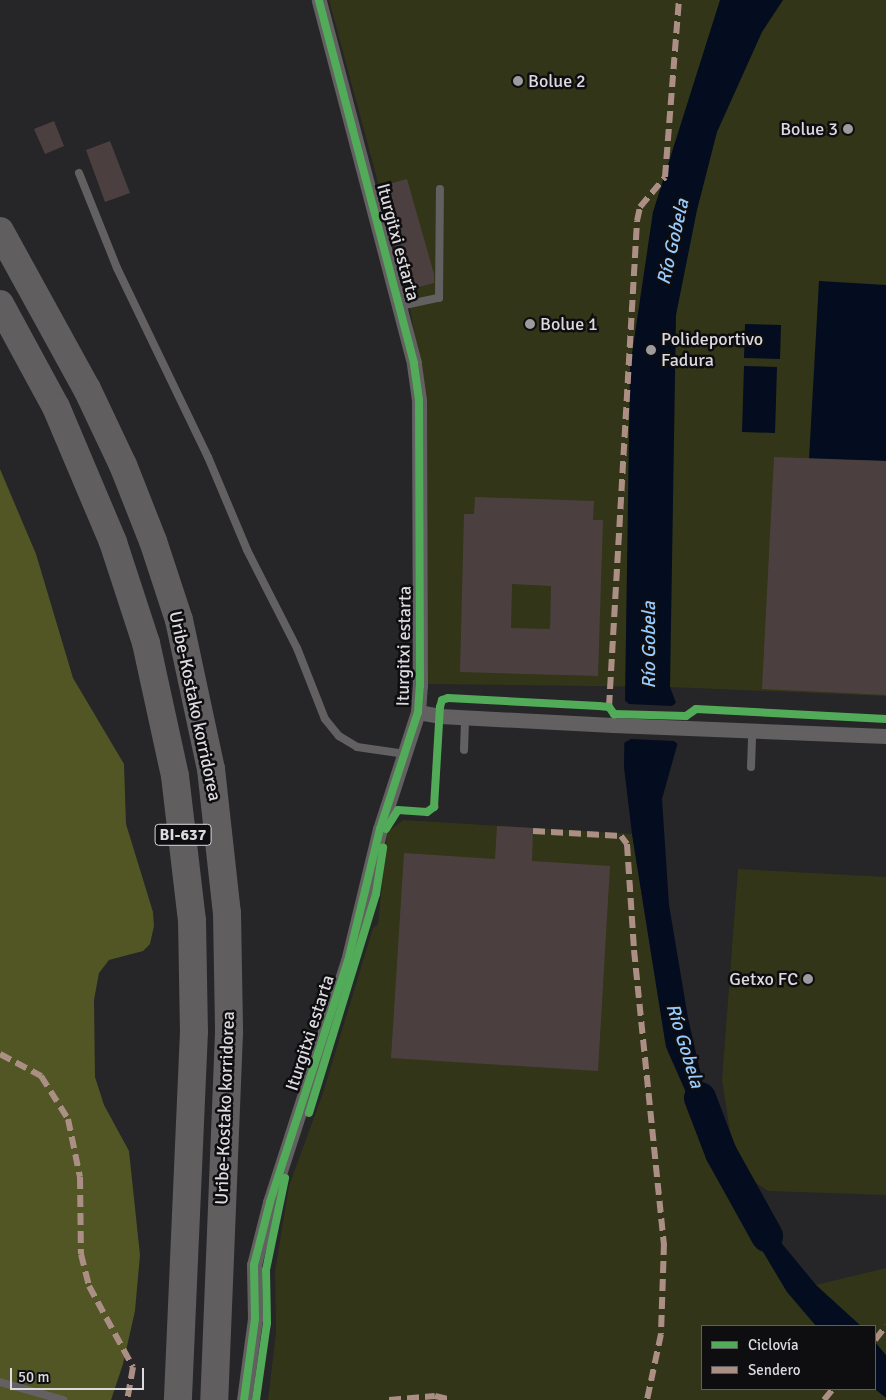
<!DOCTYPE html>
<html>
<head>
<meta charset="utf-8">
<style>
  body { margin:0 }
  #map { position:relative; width:886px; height:1400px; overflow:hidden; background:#262528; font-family:Signika,sans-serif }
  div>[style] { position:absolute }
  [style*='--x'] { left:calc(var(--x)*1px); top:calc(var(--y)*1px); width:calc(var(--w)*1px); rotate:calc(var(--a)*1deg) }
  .green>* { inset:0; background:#323517 }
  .forest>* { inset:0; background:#515624 }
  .water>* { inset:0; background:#030d1f }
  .pier>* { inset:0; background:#262528 }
  .river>* { height:32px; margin:-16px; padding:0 16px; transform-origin:16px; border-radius:16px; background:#030d1f }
  .building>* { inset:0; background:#4b403f }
  .lane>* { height:8px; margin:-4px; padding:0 4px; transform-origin:4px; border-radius:4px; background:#626060 }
  .street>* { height:15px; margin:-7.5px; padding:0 7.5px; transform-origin:7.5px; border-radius:7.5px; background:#626060 }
  .highway>* { height:28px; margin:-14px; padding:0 14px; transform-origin:14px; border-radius:14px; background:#605e5f }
  .quiet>* { height:6px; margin-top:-3px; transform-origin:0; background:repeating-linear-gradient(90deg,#ac8f84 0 12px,transparent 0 18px) }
  .cycleway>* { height:8px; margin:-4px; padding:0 4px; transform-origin:4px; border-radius:4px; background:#51ab58 }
  .dots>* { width:14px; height:14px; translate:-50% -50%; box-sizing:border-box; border:2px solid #0e0d10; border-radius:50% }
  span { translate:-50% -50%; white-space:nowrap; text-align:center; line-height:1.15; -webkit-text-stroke:5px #0e0d10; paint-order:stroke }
  .shield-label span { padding:1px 4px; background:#0e0d10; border:1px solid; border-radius:4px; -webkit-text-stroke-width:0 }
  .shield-label { font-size:16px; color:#dcdade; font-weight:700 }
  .poi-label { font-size:18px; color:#dcdade }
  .left { translate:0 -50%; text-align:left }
  .right { translate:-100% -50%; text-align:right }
  .street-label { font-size:18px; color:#dcdade }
  .water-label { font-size:19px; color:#98cbfd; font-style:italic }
  .legend { position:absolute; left:701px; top:1325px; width:175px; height:65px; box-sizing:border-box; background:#0e0d10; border:1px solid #605f62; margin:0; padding:6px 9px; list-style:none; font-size:15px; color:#dcdade }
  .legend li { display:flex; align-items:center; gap:10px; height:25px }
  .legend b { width:25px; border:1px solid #605f62 }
  .scale { position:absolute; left:10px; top:1368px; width:134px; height:22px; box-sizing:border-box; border:2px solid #dcdade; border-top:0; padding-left:6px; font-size:15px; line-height:18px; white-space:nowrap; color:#dcdade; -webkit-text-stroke:4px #0e0d10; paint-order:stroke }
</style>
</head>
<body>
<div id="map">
  <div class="green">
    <i style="clip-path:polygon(329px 0,886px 0,886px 696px,670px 687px,428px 684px,425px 397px,407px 290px)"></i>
    <i style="clip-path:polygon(evenodd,403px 820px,632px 834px,666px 1047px,737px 1208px,787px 1292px,886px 1268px,886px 1400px,268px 1400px,276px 1332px,275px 1271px,289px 1186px,323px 1093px,373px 928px,378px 924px,387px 833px,403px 820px,702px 1326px,875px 1326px,875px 1389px,702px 1389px,702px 1326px)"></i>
    <i style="clip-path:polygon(738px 869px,886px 877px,886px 1195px,768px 1191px,753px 1181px,740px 1163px,730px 1132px,722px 1080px)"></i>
  </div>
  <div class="forest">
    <i style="clip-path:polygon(0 469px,36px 554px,73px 678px,124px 764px,126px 824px,153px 912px,154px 926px,150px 944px,143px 951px,109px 960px,99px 973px,94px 1000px,95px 1077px,104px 1105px,129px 1151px,140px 1255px,135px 1311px,123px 1364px,111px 1400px,0 1400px)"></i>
  </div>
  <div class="water">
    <i style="clip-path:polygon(720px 0,783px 0,762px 32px,717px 132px,697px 210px,676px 315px,670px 687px,679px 711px,678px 742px,662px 799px,669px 905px,688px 1018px,723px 1172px,816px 1285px,861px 1326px,816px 1326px,787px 1292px,737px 1208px,666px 1047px,632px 834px,624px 767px,630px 367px,653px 212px)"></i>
    <i style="clip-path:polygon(819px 281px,886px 285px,886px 461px,809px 459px)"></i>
    <i style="clip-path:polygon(745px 324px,781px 325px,780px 359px,744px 358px)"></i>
    <i style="clip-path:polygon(744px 366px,777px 367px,775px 433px,742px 432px)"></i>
    <i style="clip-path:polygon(875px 1342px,886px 1355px,886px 1398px,875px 1389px)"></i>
  </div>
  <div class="pier">
    <i style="clip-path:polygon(623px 699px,629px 704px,672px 706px,678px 701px,682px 711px,680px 746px,674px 741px,631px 739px,622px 744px)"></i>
  </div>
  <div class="river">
    <i style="--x:700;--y:1098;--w:59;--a:69.1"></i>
    <i style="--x:721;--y:1153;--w:95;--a:61"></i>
  </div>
  <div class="building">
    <i style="clip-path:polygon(54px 121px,64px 146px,45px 154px,34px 129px)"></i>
    <i style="clip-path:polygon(110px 141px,130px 193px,105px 202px,86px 150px)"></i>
    <i style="clip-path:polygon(407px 179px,434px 274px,434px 283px,407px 290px,378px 187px)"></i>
    <i style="clip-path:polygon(774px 457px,886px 461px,886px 695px,762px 689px)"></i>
    <i style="clip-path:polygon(evenodd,475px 497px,594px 501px,593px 520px,603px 520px,598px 676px,460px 672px,464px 514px,474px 514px,475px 497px,512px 584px,551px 586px,550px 629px,511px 628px,512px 584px)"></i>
    <i style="clip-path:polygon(497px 826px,533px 828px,532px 861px,610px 866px,598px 1071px,391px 1058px,404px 853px,495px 859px)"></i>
  </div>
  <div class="lane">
    <i style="--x:79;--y:173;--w:102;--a:68.2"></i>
    <i style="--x:117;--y:268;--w:210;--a:64.3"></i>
    <i style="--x:208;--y:457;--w:101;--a:67.2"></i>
    <i style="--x:247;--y:550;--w:110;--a:63"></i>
    <i style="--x:297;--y:648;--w:76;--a:68.5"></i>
    <i style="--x:325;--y:719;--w:22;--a:51"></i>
    <i style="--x:339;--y:736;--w:21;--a:31"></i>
    <i style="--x:357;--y:747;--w:49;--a:8.3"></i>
    <i style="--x:400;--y:306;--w:40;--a:-12"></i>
    <i style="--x:439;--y:298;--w:109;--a:-89.5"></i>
    <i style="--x:464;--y:750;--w:33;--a:-88"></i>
    <i style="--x:751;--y:767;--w:36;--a:-88"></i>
    <i style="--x:0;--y:1382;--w:66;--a:15.9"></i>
  </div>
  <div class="street">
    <i style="--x:418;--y:712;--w:22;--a:10"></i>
    <i style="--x:440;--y:716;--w:173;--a:3"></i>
    <i style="--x:613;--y:725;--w:273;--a:2.3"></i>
    <i style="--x:244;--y:1400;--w:82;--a:-82.3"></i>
    <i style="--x:255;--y:1319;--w:54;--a:-91.1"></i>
    <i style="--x:254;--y:1265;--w:65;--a:-75.7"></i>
    <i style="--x:270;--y:1202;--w:253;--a:-72.1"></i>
    <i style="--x:348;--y:961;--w:136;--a:-76.4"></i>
    <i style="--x:380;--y:829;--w:123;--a:-72"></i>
    <i style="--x:418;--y:712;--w:26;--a:-86"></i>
    <i style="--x:420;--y:686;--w:286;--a:-90.2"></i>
    <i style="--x:419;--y:400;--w:37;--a:-98"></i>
    <i style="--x:414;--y:363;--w:375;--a:-104.7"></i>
  </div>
  <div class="highway">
    <i style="--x:0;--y:231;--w:180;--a:61.2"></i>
    <i style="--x:87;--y:389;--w:84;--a:64.7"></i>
    <i style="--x:123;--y:465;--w:82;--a:68.5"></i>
    <i style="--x:153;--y:541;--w:83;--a:71.8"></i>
    <i style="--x:179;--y:620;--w:152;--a:77.9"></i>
    <i style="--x:211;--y:769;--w:145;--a:83.7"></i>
    <i style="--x:227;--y:913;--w:120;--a:89"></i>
    <i style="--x:229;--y:1033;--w:367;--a:92.3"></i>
    <i style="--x:0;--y:304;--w:117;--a:61.5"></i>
    <i style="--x:56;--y:407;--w:147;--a:67.1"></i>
    <i style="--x:113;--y:542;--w:106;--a:71.9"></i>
    <i style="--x:146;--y:643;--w:136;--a:77.7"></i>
    <i style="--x:175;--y:776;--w:145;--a:83.3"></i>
    <i style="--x:192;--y:920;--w:111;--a:89"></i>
    <i style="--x:194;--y:1031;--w:369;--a:92.5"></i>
  </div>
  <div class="quiet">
    <i style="--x:609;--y:707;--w:487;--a:-86.7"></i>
    <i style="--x:637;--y:221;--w:14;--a:-78"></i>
    <i style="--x:640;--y:207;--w:39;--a:-50"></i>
    <i style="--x:665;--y:177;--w:178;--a:-85.5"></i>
    <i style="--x:533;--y:831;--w:88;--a:3.3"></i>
    <i style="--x:621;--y:836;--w:10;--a:53"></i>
    <i style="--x:627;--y:844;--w:106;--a:86.2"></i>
    <i style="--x:634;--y:950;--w:295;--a:84.2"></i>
    <i style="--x:664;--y:1243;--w:91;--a:91.9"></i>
    <i style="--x:661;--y:1334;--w:67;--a:102"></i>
    <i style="--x:0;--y:1054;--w:47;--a:28.2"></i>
    <i style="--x:41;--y:1076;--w:51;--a:57.9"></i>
    <i style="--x:68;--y:1119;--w:59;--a:78.3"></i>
    <i style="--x:80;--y:1177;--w:77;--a:89.3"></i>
    <i style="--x:81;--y:1254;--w:33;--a:76"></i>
    <i style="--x:89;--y:1286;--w:92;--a:61.5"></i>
    <i style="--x:133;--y:1367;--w:34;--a:100"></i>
    <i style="--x:875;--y:1340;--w:18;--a:-52"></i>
    <i style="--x:389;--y:1400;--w:46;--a:-5"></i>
    <i style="--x:435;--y:1396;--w:18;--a:13"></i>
    <i style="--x:824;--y:1400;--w:14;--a:-51"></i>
  </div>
  <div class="cycleway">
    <i style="--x:386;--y:829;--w:22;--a:-58"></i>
    <i style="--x:398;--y:810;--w:29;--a:4"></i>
    <i style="--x:427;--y:812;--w:9;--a:-36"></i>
    <i style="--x:434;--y:807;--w:100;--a:-86.6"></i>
    <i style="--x:440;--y:707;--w:7;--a:-74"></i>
    <i style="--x:442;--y:700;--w:6;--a:-18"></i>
    <i style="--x:448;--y:698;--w:151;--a:3"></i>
    <i style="--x:599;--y:706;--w:10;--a:6"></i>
    <i style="--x:609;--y:707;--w:9;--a:54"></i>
    <i style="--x:614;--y:714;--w:72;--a:1.6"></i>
    <i style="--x:686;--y:716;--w:12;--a:-35"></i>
    <i style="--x:696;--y:709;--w:190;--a:3"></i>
    <i style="--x:309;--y:1113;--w:229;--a:-73"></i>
    <i style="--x:376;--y:894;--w:47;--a:-81.3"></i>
    <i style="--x:244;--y:1400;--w:82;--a:-82.3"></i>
    <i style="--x:255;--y:1319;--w:54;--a:-91.1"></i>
    <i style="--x:254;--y:1265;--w:65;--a:-75.7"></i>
    <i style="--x:270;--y:1202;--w:253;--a:-72.1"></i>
    <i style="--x:348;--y:961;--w:136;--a:-76.4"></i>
    <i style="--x:380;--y:829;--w:123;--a:-72"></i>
    <i style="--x:418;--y:712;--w:26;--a:-86"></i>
    <i style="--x:420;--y:686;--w:286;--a:-90.2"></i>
    <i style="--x:419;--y:400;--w:37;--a:-98"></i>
    <i style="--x:414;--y:363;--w:375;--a:-104.7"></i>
    <i style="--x:256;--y:1400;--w:78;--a:-81.9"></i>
    <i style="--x:267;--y:1323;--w:53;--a:-91.1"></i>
    <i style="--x:266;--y:1270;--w:94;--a:-78.3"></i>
  </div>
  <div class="dots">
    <i style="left:518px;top:81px;background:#9c9b9e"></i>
    <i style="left:848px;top:129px;background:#9c9b9e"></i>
    <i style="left:530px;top:324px;background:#9c9b9e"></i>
    <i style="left:651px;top:350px;background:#9c9b9e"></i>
    <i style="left:808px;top:979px;background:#9c9b9e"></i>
  </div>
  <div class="shield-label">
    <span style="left:183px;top:835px">BI-637</span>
  </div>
  <div class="poi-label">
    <span class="left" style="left:528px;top:81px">Bolue 2</span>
    <span class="right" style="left:838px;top:129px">Bolue 3</span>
    <span class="left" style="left:540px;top:324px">Bolue 1</span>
    <span class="left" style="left:661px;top:350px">Polideportivo<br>Fadura</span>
    <span class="right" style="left:798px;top:979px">Getxo FC</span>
  </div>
  <div class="street-label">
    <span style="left:398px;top:242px;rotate:75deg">Iturgitxi estarta</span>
    <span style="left:404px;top:646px;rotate:-89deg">Iturgitxi estarta</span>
    <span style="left:195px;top:706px;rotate:78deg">Uribe-Kostako korridorea</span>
    <span style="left:310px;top:1033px;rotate:-72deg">Iturgitxi estarta</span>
    <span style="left:225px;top:1108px;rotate:-88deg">Uribe-Kostako korridorea</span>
  </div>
  <div class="water-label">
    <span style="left:674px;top:242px;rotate:-77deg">Río Gobela</span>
    <span style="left:650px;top:645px;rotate:-90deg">Río Gobela</span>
    <span style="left:684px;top:1046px;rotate:73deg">Río Gobela</span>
  </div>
  <ul class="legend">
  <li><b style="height:6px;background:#51ab58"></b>Ciclovía</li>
  <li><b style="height:6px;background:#ac8f84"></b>Sendero</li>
  </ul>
  <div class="scale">50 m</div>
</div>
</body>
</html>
